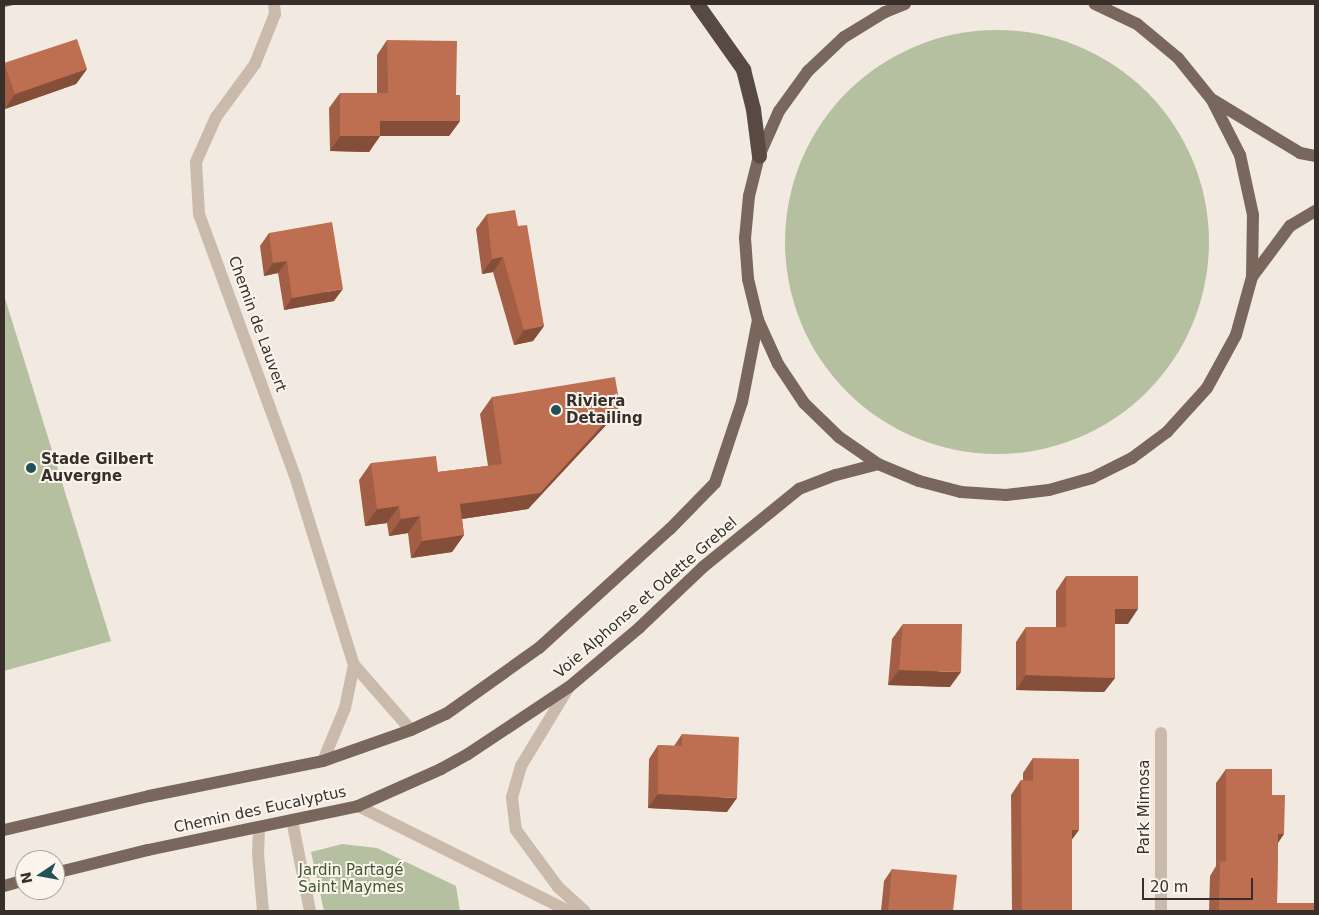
<!DOCTYPE html>
<html>
<head>
<meta charset="utf-8">
<style>
  body { margin:0 }
  #map { position:relative; width:1319px; height:915px; overflow:hidden; background:#f2eae0; font-family:"DejaVu Sans",sans-serif }
  div>[style] { position:absolute }
  [style*='--x'] { left:calc(var(--x)*1px); top:calc(var(--y)*1px); width:calc(var(--w)*1px); rotate:calc(var(--a)*1deg) }
  .green>* { inset:0; background:#b4c0a0 }
  .round { border-radius:50% }
  .lane>* { height:12px; margin:-6px; padding:0 6px; transform-origin:6px; border-radius:6px; background:#c9baac }
  .street>* { height:12px; margin:-6px; padding:0 6px; transform-origin:6px; border-radius:6px; background:#c9baac }
  .primary>* { height:12px; margin:-6px; padding:0 6px; transform-origin:6px; border-radius:6px; background:#79675d }
  .highway>* { height:15px; margin:-7.5px; padding:0 7.5px; transform-origin:7.5px; border-radius:7.5px; background:#584a42 }
  .wall>* { inset:0; background:#a35f46 }
  .shaded-wall>* { inset:0; background:#854e39 }
  .building>* { inset:0; background:#be6f51 }
  .dots>* { width:14px; height:14px; translate:-50% -50%; box-sizing:border-box; border:2px solid #f9f4ec; border-radius:50% }
  span { translate:-50% -50%; white-space:nowrap; text-align:center; line-height:1.15; -webkit-text-stroke:4px #f9f4ec; paint-order:stroke }
  .street-label { font-size:15px; color:#382f2a }
  .poi-label { font-size:15px; color:#382f2a; font-weight:700 }
  .left { translate:0 -50%; text-align:left }
  .park-label { font-size:15px; color:#465530 }
  .frame { position:absolute; inset:0; border:5px solid #382f2a; pointer-events:none }
  .north { position:absolute; left:15px; top:850px; width:50px; height:50px; box-sizing:border-box; background:#f9f4ec; border:1px solid #aca59e; border-radius:50%; rotate:258deg; font-size:14px; font-weight:700; line-height:20px; text-align:center; color:#382f2a }
  .north::after { content:''; display:block; margin:auto; width:18px; height:22px; background:#225257; clip-path:polygon(50% 0,100% 100%,50% 72%,0 100%) }
  .scale { position:absolute; left:1142px; top:878px; width:111px; height:22px; box-sizing:border-box; border:2px solid #382f2a; border-top:0; padding-left:6px; font-size:15px; line-height:18px; white-space:nowrap; color:#382f2a; -webkit-text-stroke:4px #f9f4ec; paint-order:stroke }
</style>
</head>
<body>
<div id="map">
  <div class="green">
    <i class="round" style="left:785px;top:30px;width:424px;height:424px"></i>
    <i style="clip-path:polygon(4px 295px,111px 641px,4px 671px)"></i>
    <i style="clip-path:polygon(342px 844px,377px 848px,456px 886px,460px 911px,324px 911px,311px 852px)"></i>
  </div>
  <div class="lane">
    <i style="--x:259;--y:827;--w:27;--a:92"></i>
    <i style="--x:258;--y:854;--w:57;--a:85"></i>
  </div>
  <div class="street">
    <i style="--x:274;--y:4;--w:10;--a:84"></i>
    <i style="--x:275;--y:14;--w:54;--a:111.8"></i>
    <i style="--x:255;--y:64;--w:66;--a:126.3"></i>
    <i style="--x:216;--y:117;--w:49;--a:114"></i>
    <i style="--x:196;--y:162;--w:52;--a:86.7"></i>
    <i style="--x:199;--y:214;--w:279;--a:69.9"></i>
    <i style="--x:295;--y:476;--w:198;--a:72.7"></i>
    <i style="--x:354;--y:665;--w:86;--a:48.8"></i>
    <i style="--x:569;--y:687;--w:92;--a:121.3"></i>
    <i style="--x:521;--y:766;--w:33;--a:106"></i>
    <i style="--x:512;--y:798;--w:32;--a:83"></i>
    <i style="--x:516;--y:830;--w:71;--a:53.6"></i>
    <i style="--x:558;--y:887;--w:36;--a:42"></i>
    <i style="--x:1161;--y:733;--w:178;--a:90"></i>
    <i style="--x:323;--y:761;--w:57;--a:-67.5"></i>
    <i style="--x:345;--y:708;--w:44;--a:-78.2"></i>
    <i style="--x:358;--y:806;--w:236;--a:26.5"></i>
    <i style="--x:292;--y:820;--w:93;--a:78.8"></i>
  </div>
  <div class="primary">
    <i style="--x:905;--y:4;--w:22;--a:158"></i>
    <i style="--x:885;--y:12;--w:48;--a:148.6"></i>
    <i style="--x:844;--y:37;--w:50;--a:136.6"></i>
    <i style="--x:808;--y:71;--w:49;--a:125.9"></i>
    <i style="--x:779;--y:111;--w:49;--a:114"></i>
    <i style="--x:759;--y:156;--w:41;--a:104"></i>
    <i style="--x:749;--y:196;--w:42;--a:95.4"></i>
    <i style="--x:745;--y:238;--w:41;--a:85.8"></i>
    <i style="--x:748;--y:279;--w:42;--a:76.3"></i>
    <i style="--x:758;--y:320;--w:48;--a:65.6"></i>
    <i style="--x:778;--y:364;--w:47;--a:56.3"></i>
    <i style="--x:804;--y:403;--w:49;--a:44.2"></i>
    <i style="--x:839;--y:437;--w:47;--a:34.7"></i>
    <i style="--x:878;--y:464;--w:44;--a:22.5"></i>
    <i style="--x:919;--y:481;--w:43;--a:14.7"></i>
    <i style="--x:961;--y:492;--w:45;--a:3.8"></i>
    <i style="--x:1006;--y:495;--w:43;--a:-6.6"></i>
    <i style="--x:1049;--y:490;--w:45;--a:-15.6"></i>
    <i style="--x:1092;--y:478;--w:45;--a:-26.6"></i>
    <i style="--x:1132;--y:458;--w:44;--a:-36.6"></i>
    <i style="--x:1167;--y:432;--w:59;--a:-47.7"></i>
    <i style="--x:1207;--y:388;--w:60;--a:-61.3"></i>
    <i style="--x:1236;--y:335;--w:60;--a:-74.6"></i>
    <i style="--x:1252;--y:277;--w:62;--a:-89.1"></i>
    <i style="--x:1253;--y:215;--w:61;--a:-102.2"></i>
    <i style="--x:1240;--y:155;--w:62;--a:-117"></i>
    <i style="--x:1212;--y:100;--w:54;--a:-129"></i>
    <i style="--x:1178;--y:58;--w:53;--a:-140.3"></i>
    <i style="--x:1137;--y:24;--w:47;--a:-154.5"></i>
    <i style="--x:1213;--y:100;--w:102;--a:31.3"></i>
    <i style="--x:1300;--y:153;--w:15;--a:11"></i>
    <i style="--x:1252;--y:277;--w:64;--a:-53.3"></i>
    <i style="--x:1290;--y:226;--w:29;--a:-31"></i>
    <i style="--x:4;--y:830;--w:149;--a:-13.2"></i>
    <i style="--x:149;--y:796;--w:177;--a:-11.4"></i>
    <i style="--x:323;--y:761;--w:93;--a:-19.4"></i>
    <i style="--x:411;--y:730;--w:38;--a:-25"></i>
    <i style="--x:446;--y:714;--w:114;--a:-35.4"></i>
    <i style="--x:539;--y:648;--w:177;--a:-42.3"></i>
    <i style="--x:670;--y:529;--w:64;--a:-45.6"></i>
    <i style="--x:715;--y:483;--w:85;--a:-71.6"></i>
    <i style="--x:742;--y:402;--w:84;--a:-79"></i>
    <i style="--x:55;--y:873;--w:96;--a:-13.9"></i>
    <i style="--x:148;--y:850;--w:215;--a:-11.8"></i>
    <i style="--x:358;--y:806;--w:91;--a:-24"></i>
    <i style="--x:441;--y:769;--w:31;--a:-29"></i>
    <i style="--x:468;--y:754;--w:121;--a:-33.6"></i>
    <i style="--x:569;--y:687;--w:92;--a:-40.1"></i>
    <i style="--x:639;--y:628;--w:88;--a:-43.6"></i>
    <i style="--x:703;--y:567;--w:124;--a:-39.1"></i>
    <i style="--x:799;--y:489;--w:40;--a:-21"></i>
    <i style="--x:836;--y:475;--w:43;--a:-14.7"></i>
    <i style="--x:4;--y:886;--w:22;--a:-16"></i>
  </div>
  <div class="highway">
    <i style="--x:697;--y:4;--w:80;--a:54.7"></i>
    <i style="--x:743;--y:69;--w:41;--a:76"></i>
    <i style="--x:753;--y:109;--w:47;--a:82.7"></i>
  </div>
  <div class="wall">
    <i style="clip-path:polygon(387px 40px,456px 95px,460px 121px,449px 136px,380px 136px,369px 152px,330px 151px,329px 108px,340px 93px,377px 93px,377px 55px)"></i>
    <i style="clip-path:polygon(4px 63px,87px 69px,76px 84px,5px 109px,4px 106px)"></i>
    <i style="clip-path:polygon(487px 214px,518px 226px,544px 326px,533px 341px,514px 345px,493px 272px,482px 274px,476px 229px)"></i>
    <i style="clip-path:polygon(269px 233px,334px 301px,284px 310px,278px 273px,264px 276px,260px 246px)"></i>
    <i style="clip-path:polygon(492px 397px,608px 423px,528px 509px,462px 519px,464px 535px,452px 552px,411px 558px,408px 533px,389px 536px,387px 523px,365px 526px,359px 480px,371px 463px,438px 472px,488px 466px,480px 414px)"></i>
    <i style="clip-path:polygon(1066px 576px,1128px 624px,1115px 624px,1115px 678px,1104px 692px,1016px 690px,1016px 642px,1026px 627px,1056px 627px,1056px 591px)"></i>
    <i style="clip-path:polygon(903px 624px,950px 687px,888px 685px,892px 639px)"></i>
    <i style="clip-path:polygon(682px 734px,727px 812px,648px 808px,649px 759px,658px 745px,674px 746px)"></i>
    <i style="clip-path:polygon(1033px 758px,1072px 840px,1072px 911px,1012px 911px,1011px 795px,1021px 780px,1023px 780px,1023px 773px)"></i>
    <i style="clip-path:polygon(1226px 769px,1272px 795px,1278px 844px,1277px 903px,1315px 911px,1209px 911px,1210px 876px,1216px 866px,1216px 783px)"></i>
    <i style="clip-path:polygon(892px 869px,953px 911px,881px 911px,884px 881px)"></i>
  </div>
  <div class="shaded-wall">
    <i style="clip-path:polygon(4px 4px,18px 4px,4px 7px)"></i>
    <i style="clip-path:polygon(87px 69px,76px 84px,5px 109px,15px 94px)"></i>
    <i style="clip-path:polygon(380px 121px,460px 121px,449px 136px,369px 136px)"></i>
    <i style="clip-path:polygon(340px 136px,380px 136px,369px 152px,330px 151px)"></i>
    <i style="clip-path:polygon(503px 257px,493px 272px,482px 274px,492px 259px)"></i>
    <i style="clip-path:polygon(287px 261px,278px 273px,264px 276px,273px 263px)"></i>
    <i style="clip-path:polygon(343px 289px,334px 301px,284px 310px,292px 298px)"></i>
    <i style="clip-path:polygon(544px 326px,533px 341px,514px 345px,524px 330px)"></i>
    <i style="clip-path:polygon(620px 406px,608px 423px,528px 509px,448px 521px,460px 504px)"></i>
    <i style="clip-path:polygon(399px 506px,387px 523px,365px 526px,377px 509px)"></i>
    <i style="clip-path:polygon(420px 516px,408px 533px,389px 536px,401px 519px)"></i>
    <i style="clip-path:polygon(464px 535px,452px 552px,411px 558px,422px 541px)"></i>
    <i style="clip-path:polygon(1115px 609px,1138px 609px,1128px 624px,1104px 624px)"></i>
    <i style="clip-path:polygon(899px 670px,961px 672px,950px 687px,888px 685px)"></i>
    <i style="clip-path:polygon(1026px 675px,1115px 678px,1104px 692px,1016px 690px)"></i>
    <i style="clip-path:polygon(658px 794px,737px 798px,727px 812px,648px 808px)"></i>
    <i style="clip-path:polygon(1072px 830px,1079px 830px,1068px 845px)"></i>
    <i style="clip-path:polygon(1278px 834px,1284px 834px,1274px 849px)"></i>
  </div>
  <div class="building">
    <i style="clip-path:polygon(77px 39px,87px 69px,15px 94px,4px 63px)"></i>
    <i style="clip-path:polygon(387px 40px,457px 41px,456px 95px,460px 95px,460px 121px,380px 121px,380px 136px,340px 136px,340px 93px,388px 93px)"></i>
    <i style="clip-path:polygon(515px 210px,518px 226px,527px 225px,544px 326px,524px 330px,503px 257px,492px 259px,487px 214px)"></i>
    <i style="clip-path:polygon(332px 222px,343px 289px,292px 298px,287px 261px,273px 263px,269px 233px)"></i>
    <i style="clip-path:polygon(615px 377px,620px 406px,540px 493px,460px 504px,464px 535px,422px 541px,420px 516px,401px 519px,399px 506px,377px 509px,371px 463px,436px 456px,438px 472px,502px 464px,492px 397px)"></i>
    <i style="clip-path:polygon(1066px 576px,1138px 576px,1138px 609px,1115px 609px,1115px 678px,1026px 675px,1026px 627px,1066px 627px)"></i>
    <i style="clip-path:polygon(903px 624px,962px 624px,961px 672px,899px 670px)"></i>
    <i style="clip-path:polygon(682px 734px,739px 737px,737px 798px,658px 794px,658px 745px,682px 746px)"></i>
    <i style="clip-path:polygon(1033px 758px,1079px 759px,1079px 830px,1072px 830px,1072px 911px,1022px 911px,1021px 780px,1033px 781px)"></i>
    <i style="clip-path:polygon(1226px 769px,1272px 769px,1272px 795px,1285px 795px,1284px 834px,1278px 834px,1277px 903px,1315px 903px,1315px 911px,1219px 911px,1220px 862px,1226px 861px)"></i>
    <i style="clip-path:polygon(892px 869px,957px 875px,953px 911px,888px 911px)"></i>
  </div>
  <div class="dots">
    <i style="left:556px;top:410px;background:#225257"></i>
    <i style="left:31px;top:468px;background:#225257"></i>
  </div>
  <div class="street-label">
    <span style="left:257px;top:324px;rotate:70deg">Chemin de Lauvert</span>
    <span style="left:646px;top:598px;rotate:-41deg">Voie Alphonse et Odette Grebel</span>
    <span style="left:1145px;top:807px;rotate:-90deg">Park Mimosa</span>
    <span style="left:260px;top:810px;rotate:-12deg">Chemin des Eucalyptus</span>
  </div>
  <div class="poi-label">
    <span class="left" style="left:566px;top:410px">Riviera<br>Detailing</span>
    <span class="left" style="left:41px;top:468px">Stade Gilbert<br>Auvergne</span>
  </div>
  <div class="park-label">
    <span style="left:351px;top:879px">Jardin Partagé<br>Saint Maymes</span>
  </div>
  <div class="frame"></div>
  <div class="north">N</div>
  <div class="scale">20 m</div>
</div>
</body>
</html>
